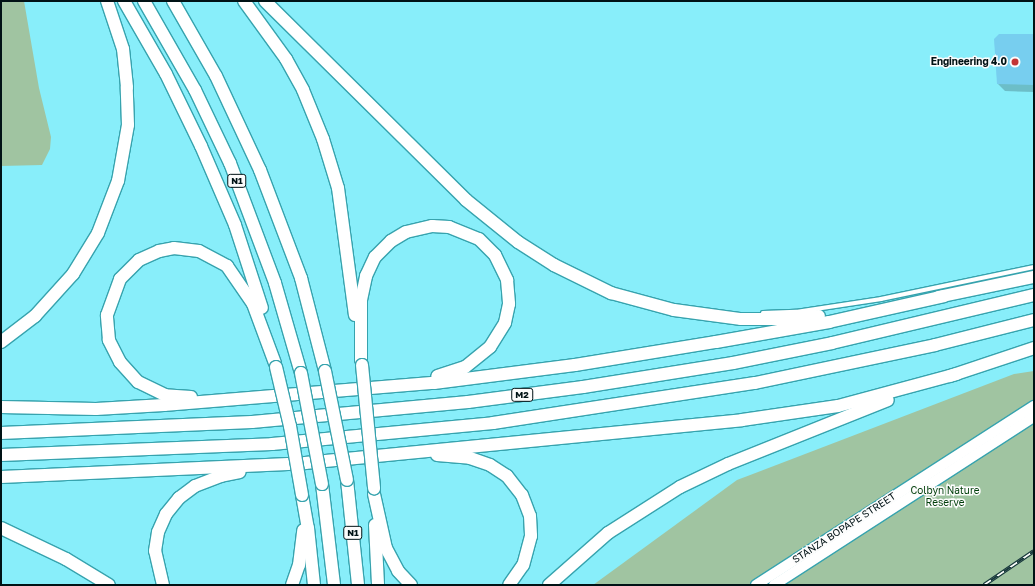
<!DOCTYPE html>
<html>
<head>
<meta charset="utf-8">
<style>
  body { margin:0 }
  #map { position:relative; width:1035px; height:586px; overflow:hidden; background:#88eefa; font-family:"Golos Text",sans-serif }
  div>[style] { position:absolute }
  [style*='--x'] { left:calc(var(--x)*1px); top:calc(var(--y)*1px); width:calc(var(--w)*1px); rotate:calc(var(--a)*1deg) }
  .green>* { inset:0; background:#a0c4a1 }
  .shadow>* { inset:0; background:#0003 }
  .building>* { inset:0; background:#77ceef }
  .roads { filter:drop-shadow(1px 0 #37a3ae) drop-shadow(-1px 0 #37a3ae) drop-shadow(0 1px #37a3ae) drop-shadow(0 -1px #37a3ae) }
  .service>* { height:3.5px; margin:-1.75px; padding:0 1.75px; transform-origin:1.75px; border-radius:1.75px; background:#fff }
  .secondary>* { height:10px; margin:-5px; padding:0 5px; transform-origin:5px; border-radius:5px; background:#fff }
  .motorway>* { height:12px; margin:-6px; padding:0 6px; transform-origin:6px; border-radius:6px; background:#fff }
  .rail>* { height:4px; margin-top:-2px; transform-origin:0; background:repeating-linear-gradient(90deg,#fcfcfc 0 8px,#17373c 0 16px); box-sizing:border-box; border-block:1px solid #17373c }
  .bridges { filter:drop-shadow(1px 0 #37a3ae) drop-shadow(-1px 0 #37a3ae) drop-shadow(0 1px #37a3ae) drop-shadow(0 -1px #37a3ae) }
  .motorway-bridge>* { height:12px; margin:-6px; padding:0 6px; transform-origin:6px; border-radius:6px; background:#fff }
  .dots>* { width:11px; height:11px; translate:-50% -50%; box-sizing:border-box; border:2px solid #fcfcfc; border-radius:50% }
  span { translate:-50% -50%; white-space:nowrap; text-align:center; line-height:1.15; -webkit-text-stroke:3px #fcfcfc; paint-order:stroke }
  .shield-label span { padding:1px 3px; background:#fcfcfc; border:1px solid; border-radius:3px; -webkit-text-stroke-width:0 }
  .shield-label { font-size:9px; color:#001215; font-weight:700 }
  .poi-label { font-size:10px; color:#001215; font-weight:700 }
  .right { translate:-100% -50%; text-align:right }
  .park-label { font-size:10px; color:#003e0a }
  .street-label { font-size:10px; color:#001215 }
  .frame { position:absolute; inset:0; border:2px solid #001215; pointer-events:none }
</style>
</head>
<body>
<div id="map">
  <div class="green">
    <i style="clip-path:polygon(1px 1px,24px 1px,39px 88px,51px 137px,50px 149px,42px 165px,1px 166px)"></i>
    <i style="clip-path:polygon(1034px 371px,1034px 585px,593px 585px,737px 480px,1014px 374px)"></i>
  </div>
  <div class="shadow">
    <i style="clip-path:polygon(1034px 35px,1034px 92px,1005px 91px,998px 84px)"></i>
  </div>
  <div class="building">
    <i style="clip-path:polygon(999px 34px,1034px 34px,1034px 85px,997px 84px,994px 39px)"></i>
  </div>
  <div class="roads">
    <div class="service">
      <i style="--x:763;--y:313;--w:33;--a:-2"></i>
      <i style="--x:796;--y:312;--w:86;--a:-8.7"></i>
      <i style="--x:881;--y:299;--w:156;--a:-11.8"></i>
    </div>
    <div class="secondary">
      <i style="--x:756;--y:585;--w:331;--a:-32.8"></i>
      <i style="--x:774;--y:585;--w:310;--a:-32.9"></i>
    </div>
    <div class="motorway">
      <i style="--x:124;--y:1;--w:84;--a:60.1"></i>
      <i style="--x:166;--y:74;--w:80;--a:64.1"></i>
      <i style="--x:201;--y:146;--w:86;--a:66.7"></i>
      <i style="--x:235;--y:225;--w:87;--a:72"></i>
      <i style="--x:144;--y:1;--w:103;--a:60.2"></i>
      <i style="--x:195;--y:90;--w:81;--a:64.4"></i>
      <i style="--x:230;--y:163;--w:128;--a:69.4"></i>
      <i style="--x:275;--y:283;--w:94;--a:73.9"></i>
      <i style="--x:173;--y:1;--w:86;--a:60.2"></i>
      <i style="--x:216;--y:76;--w:104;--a:64.9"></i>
      <i style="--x:260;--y:170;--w:116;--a:69.2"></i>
      <i style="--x:301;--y:278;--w:96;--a:75.5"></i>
      <i style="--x:244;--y:1;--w:72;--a:54.1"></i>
      <i style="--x:286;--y:59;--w:35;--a:61"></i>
      <i style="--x:303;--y:90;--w:53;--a:67.8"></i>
      <i style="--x:323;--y:139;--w:51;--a:73"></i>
      <i style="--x:338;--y:188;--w:128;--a:82.4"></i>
      <i style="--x:265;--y:1;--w:283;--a:44.7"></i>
      <i style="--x:466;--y:200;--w:67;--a:38.9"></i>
      <i style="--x:518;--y:242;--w:43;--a:32.6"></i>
      <i style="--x:554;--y:265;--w:64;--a:26.2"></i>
      <i style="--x:611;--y:293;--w:65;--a:15.1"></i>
      <i style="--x:674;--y:310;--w:68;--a:7.7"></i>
      <i style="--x:741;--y:319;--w:44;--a:0"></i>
      <i style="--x:785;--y:319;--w:34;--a:-5"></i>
      <i style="--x:938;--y:297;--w:98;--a:-11.8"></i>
      <i style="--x:1;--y:342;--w:43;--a:-37.4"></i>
      <i style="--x:35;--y:316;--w:57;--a:-47.9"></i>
      <i style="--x:73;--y:274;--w:48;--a:-58.6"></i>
      <i style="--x:98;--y:233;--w:56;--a:-69"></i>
      <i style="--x:118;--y:181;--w:57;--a:-79.9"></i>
      <i style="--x:128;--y:125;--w:38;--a:-92"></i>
      <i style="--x:127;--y:87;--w:38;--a:-96"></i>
      <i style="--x:123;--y:49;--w:51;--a:-108.4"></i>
      <i style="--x:361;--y:360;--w:60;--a:-90"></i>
      <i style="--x:361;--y:300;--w:25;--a:-78"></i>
      <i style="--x:366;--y:276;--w:21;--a:-65"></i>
      <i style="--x:375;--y:257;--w:23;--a:-45"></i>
      <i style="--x:391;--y:241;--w:17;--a:-31"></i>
      <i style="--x:406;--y:232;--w:27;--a:-13"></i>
      <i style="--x:432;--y:226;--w:17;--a:3"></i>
      <i style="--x:449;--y:227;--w:32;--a:22"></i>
      <i style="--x:479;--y:239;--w:23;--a:45"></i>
      <i style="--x:495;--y:255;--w:28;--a:64"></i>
      <i style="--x:507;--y:280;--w:24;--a:85"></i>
      <i style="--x:509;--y:304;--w:19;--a:102"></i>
      <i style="--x:505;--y:323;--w:28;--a:122"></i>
      <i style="--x:490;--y:347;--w:32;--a:141"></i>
      <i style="--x:465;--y:367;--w:29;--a:162"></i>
      <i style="--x:950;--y:376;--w:89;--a:-18.4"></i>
      <i style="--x:191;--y:397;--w:26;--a:-176"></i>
      <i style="--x:165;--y:395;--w:30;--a:-154"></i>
      <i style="--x:138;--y:382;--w:27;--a:-132"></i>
      <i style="--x:120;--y:362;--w:25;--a:-117"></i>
      <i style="--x:109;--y:340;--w:25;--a:-95"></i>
      <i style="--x:107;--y:315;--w:38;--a:-70"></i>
      <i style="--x:120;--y:279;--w:27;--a:-45"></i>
      <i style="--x:139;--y:260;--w:22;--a:-24"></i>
      <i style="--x:159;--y:251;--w:15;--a:-11"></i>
      <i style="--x:174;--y:248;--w:25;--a:7"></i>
      <i style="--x:199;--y:251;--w:32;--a:28"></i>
      <i style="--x:227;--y:266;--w:46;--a:55.6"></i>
      <i style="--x:253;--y:304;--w:63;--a:69.6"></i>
      <i style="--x:1;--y:407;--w:95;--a:1.2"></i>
      <i style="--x:96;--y:409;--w:68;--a:-3.4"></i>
      <i style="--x:164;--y:405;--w:271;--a:-4.7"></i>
      <i style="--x:434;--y:383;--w:142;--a:-7.3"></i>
      <i style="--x:575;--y:365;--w:143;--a:-9.3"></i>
      <i style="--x:716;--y:342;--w:115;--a:-10"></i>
      <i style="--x:829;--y:322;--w:118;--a:-12.7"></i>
      <i style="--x:1;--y:433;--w:251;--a:-2.5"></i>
      <i style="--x:252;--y:422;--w:217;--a:-5.3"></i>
      <i style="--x:468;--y:402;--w:116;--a:-7.4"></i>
      <i style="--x:583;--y:387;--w:152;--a:-9.1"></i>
      <i style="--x:733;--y:363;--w:101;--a:-11.4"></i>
      <i style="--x:832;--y:343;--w:208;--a:-13.4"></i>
      <i style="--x:1;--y:455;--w:271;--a:-2.3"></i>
      <i style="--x:272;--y:444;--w:222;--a:-5.4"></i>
      <i style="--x:493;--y:423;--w:265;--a:-8.7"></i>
      <i style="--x:755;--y:383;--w:184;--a:-11.9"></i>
      <i style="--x:935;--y:345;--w:102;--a:-14.2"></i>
      <i style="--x:437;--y:455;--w:33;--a:5"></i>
      <i style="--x:470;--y:458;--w:21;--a:19"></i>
      <i style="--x:490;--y:465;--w:20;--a:33"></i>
      <i style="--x:507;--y:476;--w:24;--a:52"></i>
      <i style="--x:522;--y:495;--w:22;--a:69"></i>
      <i style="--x:530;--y:516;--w:20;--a:87"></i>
      <i style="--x:531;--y:536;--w:30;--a:105"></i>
      <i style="--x:523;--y:565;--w:24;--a:125"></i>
      <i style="--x:1;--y:477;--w:304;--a:-2.6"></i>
      <i style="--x:305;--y:463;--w:439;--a:-5.6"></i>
      <i style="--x:742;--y:420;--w:97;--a:-8.3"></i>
      <i style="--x:838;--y:406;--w:123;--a:-15.1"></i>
      <i style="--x:347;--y:480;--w:106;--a:84"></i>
      <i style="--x:322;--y:484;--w:102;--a:83.2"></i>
      <i style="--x:374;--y:494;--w:55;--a:77.5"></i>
      <i style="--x:386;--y:548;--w:26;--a:62"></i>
      <i style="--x:398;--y:571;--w:19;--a:47"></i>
      <i style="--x:302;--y:495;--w:34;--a:80"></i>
      <i style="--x:308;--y:528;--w:57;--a:84"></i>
      <i style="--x:375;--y:525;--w:60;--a:87.1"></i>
      <i style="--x:1;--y:528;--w:72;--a:25.5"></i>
      <i style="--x:66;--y:559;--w:50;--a:31.2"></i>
      <i style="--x:163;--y:585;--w:35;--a:-103"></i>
      <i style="--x:155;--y:551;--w:19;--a:-81"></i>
      <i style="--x:158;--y:532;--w:20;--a:-66"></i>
      <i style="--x:166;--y:514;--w:21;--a:-51"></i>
      <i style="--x:179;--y:498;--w:20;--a:-37"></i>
      <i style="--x:195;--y:486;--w:28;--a:-21"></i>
      <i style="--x:221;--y:476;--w:19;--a:-12"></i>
      <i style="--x:292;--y:585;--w:21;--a:-71"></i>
      <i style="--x:299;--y:565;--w:35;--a:-83"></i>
      <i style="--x:549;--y:585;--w:79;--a:-41.4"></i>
      <i style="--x:608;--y:533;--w:85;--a:-32.6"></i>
      <i style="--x:680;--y:487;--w:53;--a:-25.6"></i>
      <i style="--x:728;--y:464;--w:172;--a:-21.8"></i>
    </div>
  </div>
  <div class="rail">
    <i style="--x:984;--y:585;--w:60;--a:-34.2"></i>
  </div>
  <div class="bridges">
    <div class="motorway-bridge">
      <i style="--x:362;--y:365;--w:124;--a:84.4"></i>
      <i style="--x:276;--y:367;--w:61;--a:76.7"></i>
      <i style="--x:290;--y:426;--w:70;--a:80.1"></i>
      <i style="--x:325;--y:371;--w:111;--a:78.6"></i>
      <i style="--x:301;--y:373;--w:113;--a:79.3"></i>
    </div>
  </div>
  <div class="dots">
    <i style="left:1015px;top:62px;background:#c33435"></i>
  </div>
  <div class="shield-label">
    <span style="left:237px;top:181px">N1</span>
    <span style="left:522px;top:395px">M2</span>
    <span style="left:353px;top:533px">N1</span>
  </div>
  <div class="poi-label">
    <span class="right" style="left:1007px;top:62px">Engineering 4.0</span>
  </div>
  <div class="park-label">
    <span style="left:945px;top:496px">Colbyn Nature<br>Reserve</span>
  </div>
  <div class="street-label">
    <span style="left:844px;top:528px;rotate:-33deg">STANZA BOPAPE STREET</span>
  </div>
  <div class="frame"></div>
</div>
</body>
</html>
